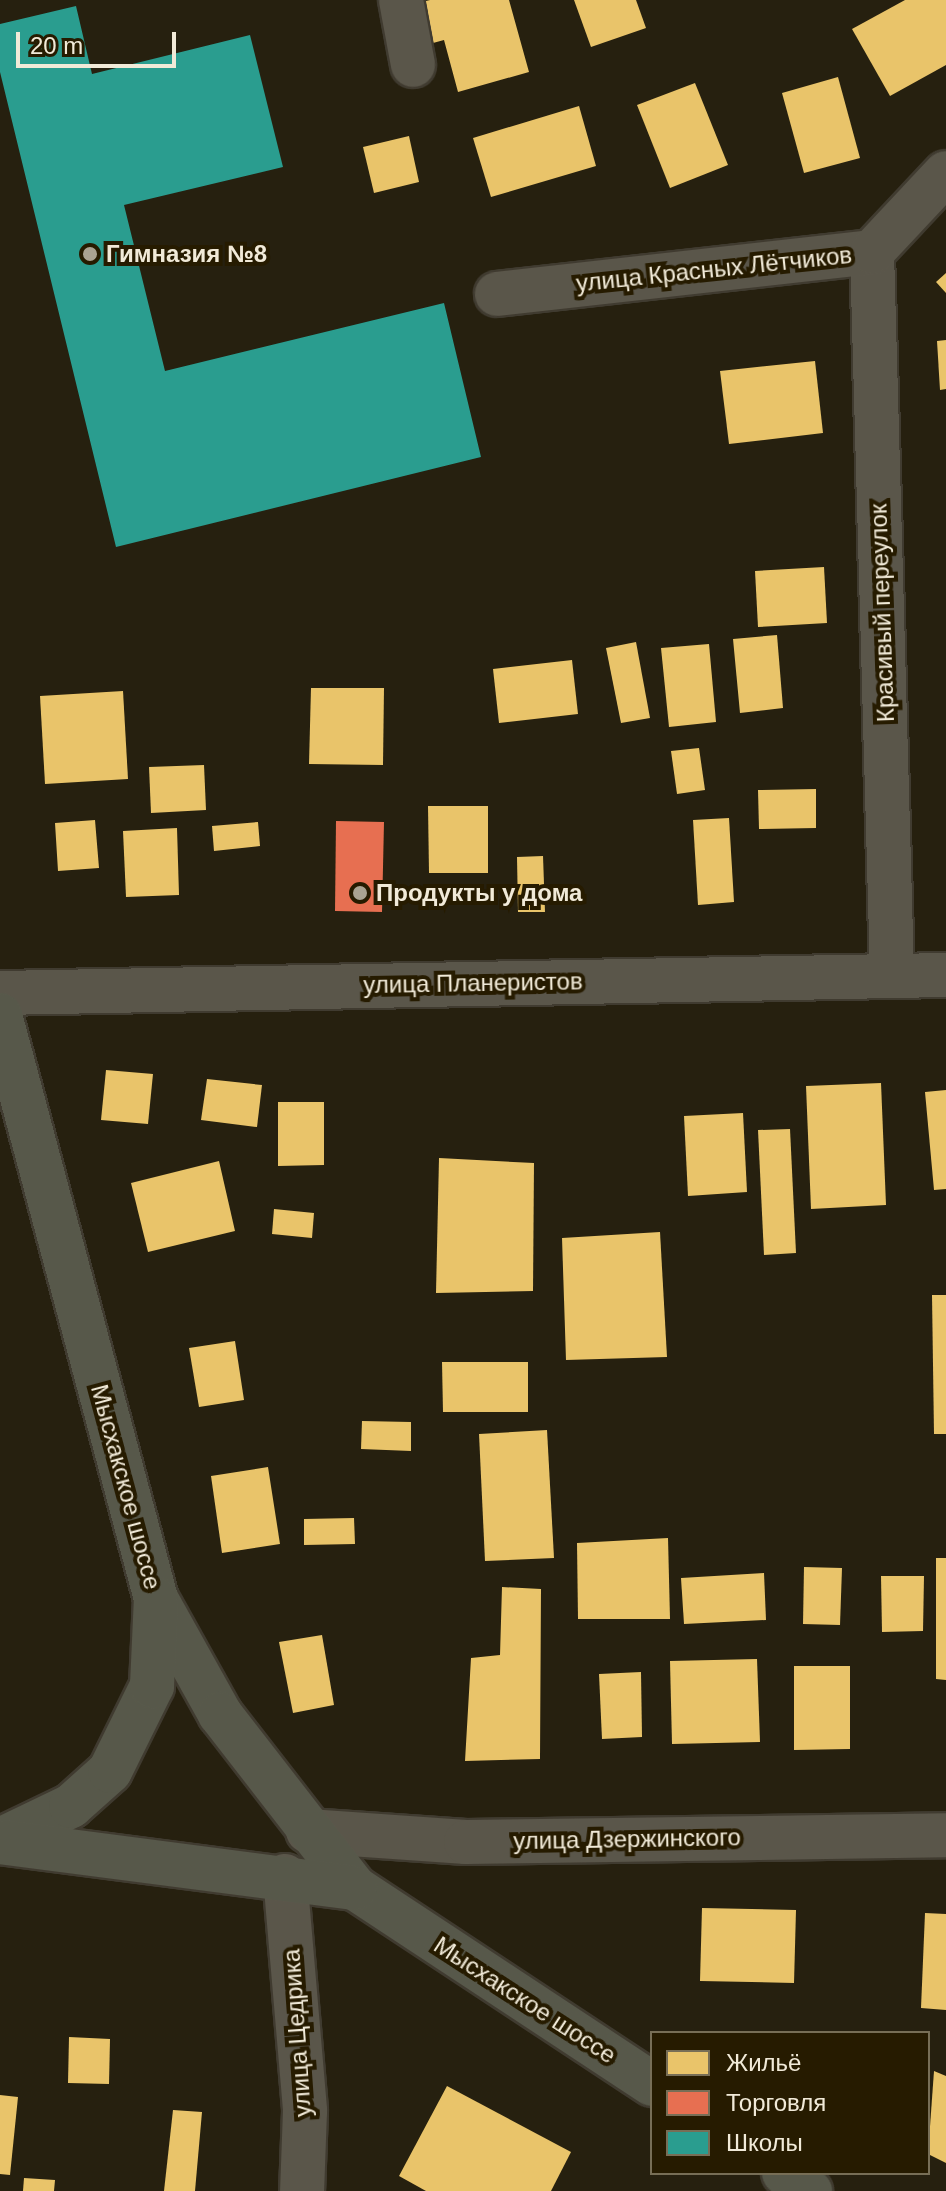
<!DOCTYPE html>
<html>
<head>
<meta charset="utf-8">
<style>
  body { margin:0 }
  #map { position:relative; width:946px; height:2191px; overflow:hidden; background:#26200f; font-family:Arial,sans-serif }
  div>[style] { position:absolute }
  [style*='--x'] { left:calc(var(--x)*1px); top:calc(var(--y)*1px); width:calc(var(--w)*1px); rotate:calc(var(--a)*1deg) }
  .homes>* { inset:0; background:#e9c46a }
  .shops>* { inset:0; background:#e76f51 }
  .schools>* { inset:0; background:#2a9d8f }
  .roads { filter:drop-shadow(2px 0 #403b30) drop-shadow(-2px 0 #403b30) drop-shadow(0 2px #403b30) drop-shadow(0 -2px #403b30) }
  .street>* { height:44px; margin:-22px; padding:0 22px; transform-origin:22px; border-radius:22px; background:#5a564a }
  .secondary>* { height:44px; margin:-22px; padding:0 22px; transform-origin:22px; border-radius:22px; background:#57584a }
  .dots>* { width:22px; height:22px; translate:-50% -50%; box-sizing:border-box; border:4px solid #261b00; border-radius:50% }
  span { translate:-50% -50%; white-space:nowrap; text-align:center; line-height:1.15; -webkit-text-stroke:8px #261b00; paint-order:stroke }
  .poi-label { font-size:24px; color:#f1ead8; font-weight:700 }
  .left { translate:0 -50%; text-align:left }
  .street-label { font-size:24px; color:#f1ead8 }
  .legend { position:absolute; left:650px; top:2031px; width:280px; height:144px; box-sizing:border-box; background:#261b00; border:2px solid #776e56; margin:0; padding:10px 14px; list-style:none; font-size:24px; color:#f1ead8 }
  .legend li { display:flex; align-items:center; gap:16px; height:40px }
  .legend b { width:40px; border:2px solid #776e56 }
  .scale { position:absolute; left:16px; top:32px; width:160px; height:36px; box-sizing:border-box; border:4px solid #f1ead8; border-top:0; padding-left:10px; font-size:24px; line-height:28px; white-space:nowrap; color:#f1ead8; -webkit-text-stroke:6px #261b00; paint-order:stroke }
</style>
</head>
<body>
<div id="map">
  <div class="homes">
    <i style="clip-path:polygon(430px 0,509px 0,529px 72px,458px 92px,444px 40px,433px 43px,422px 2px)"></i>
    <i style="clip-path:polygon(574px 0,636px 0,646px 28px,591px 47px)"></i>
    <i style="clip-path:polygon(905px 0,946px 0,946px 65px,890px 96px,852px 29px)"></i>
    <i style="clip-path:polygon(838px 77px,860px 158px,804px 173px,782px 93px)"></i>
    <i style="clip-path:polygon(695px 83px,728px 165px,670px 188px,637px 105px)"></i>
    <i style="clip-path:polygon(579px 106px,596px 166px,491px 197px,473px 138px)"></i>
    <i style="clip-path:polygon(409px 136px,419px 182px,374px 193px,363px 147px)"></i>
    <i style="clip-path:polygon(946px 273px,946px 293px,936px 282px)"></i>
    <i style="clip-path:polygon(946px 340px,946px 389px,940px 390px,937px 341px)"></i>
    <i style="clip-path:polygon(815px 361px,823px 433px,729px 444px,720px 371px)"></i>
    <i style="clip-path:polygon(824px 567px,827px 623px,758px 627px,755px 571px)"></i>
    <i style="clip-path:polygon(777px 635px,783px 708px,740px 713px,733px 639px)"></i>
    <i style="clip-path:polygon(636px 642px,650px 718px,621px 723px,606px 648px)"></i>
    <i style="clip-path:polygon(709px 644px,716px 722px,669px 727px,661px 648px)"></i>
    <i style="clip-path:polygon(572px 660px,578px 714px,499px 723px,493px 669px)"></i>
    <i style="clip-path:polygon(311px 688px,384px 688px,383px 765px,309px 764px)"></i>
    <i style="clip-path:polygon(123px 691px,128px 779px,45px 784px,40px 696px)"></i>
    <i style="clip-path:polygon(699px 748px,705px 790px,677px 794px,671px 751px)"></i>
    <i style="clip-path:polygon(204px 765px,206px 810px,151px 813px,149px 767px)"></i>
    <i style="clip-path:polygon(816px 789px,816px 828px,759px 829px,758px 790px)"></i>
    <i style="clip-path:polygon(428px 806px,488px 806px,488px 873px,429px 873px)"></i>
    <i style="clip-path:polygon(729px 818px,734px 902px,698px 905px,693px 820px)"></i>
    <i style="clip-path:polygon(95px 820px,99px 868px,58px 871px,55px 823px)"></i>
    <i style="clip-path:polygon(258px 822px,260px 846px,214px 851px,212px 826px)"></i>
    <i style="clip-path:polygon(177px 828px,179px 895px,126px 897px,123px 831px)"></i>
    <i style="clip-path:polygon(543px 856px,545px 912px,518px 912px,517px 857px)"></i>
    <i style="clip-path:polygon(106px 1070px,153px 1074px,148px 1124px,101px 1120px)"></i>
    <i style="clip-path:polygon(207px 1079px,262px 1085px,257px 1127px,201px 1120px)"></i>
    <i style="clip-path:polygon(881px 1083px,886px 1205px,811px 1209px,806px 1086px)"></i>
    <i style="clip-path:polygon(946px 1090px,946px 1189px,934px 1190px,925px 1092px)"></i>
    <i style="clip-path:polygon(278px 1102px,324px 1102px,324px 1165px,278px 1166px)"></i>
    <i style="clip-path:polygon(743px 1113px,747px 1192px,688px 1196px,684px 1116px)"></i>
    <i style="clip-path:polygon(790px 1129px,796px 1253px,764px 1255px,758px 1130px)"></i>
    <i style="clip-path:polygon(439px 1158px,534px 1163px,533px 1291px,436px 1293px)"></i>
    <i style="clip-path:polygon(219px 1161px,235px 1231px,148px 1252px,131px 1183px)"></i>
    <i style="clip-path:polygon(274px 1209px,314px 1213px,312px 1238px,272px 1234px)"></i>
    <i style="clip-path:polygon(660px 1232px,667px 1357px,566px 1360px,562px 1238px)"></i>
    <i style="clip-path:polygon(932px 1295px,946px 1295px,946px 1434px,934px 1434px)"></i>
    <i style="clip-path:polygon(235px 1341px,244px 1400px,199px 1407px,189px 1348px)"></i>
    <i style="clip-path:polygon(442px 1362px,528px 1362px,528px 1412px,443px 1412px)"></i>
    <i style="clip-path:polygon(362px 1421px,411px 1422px,411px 1451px,361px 1449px)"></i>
    <i style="clip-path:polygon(547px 1430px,554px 1558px,485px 1561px,479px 1434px)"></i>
    <i style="clip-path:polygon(268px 1467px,280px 1544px,222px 1553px,211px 1476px)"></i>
    <i style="clip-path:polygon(354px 1518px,355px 1544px,304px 1545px,304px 1519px)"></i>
    <i style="clip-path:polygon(668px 1538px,670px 1619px,578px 1619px,577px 1543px)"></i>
    <i style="clip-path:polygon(936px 1558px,946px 1558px,946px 1680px,936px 1679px)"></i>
    <i style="clip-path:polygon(804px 1567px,842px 1568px,840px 1625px,803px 1624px)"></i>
    <i style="clip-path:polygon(764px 1573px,766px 1620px,684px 1624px,681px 1578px)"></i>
    <i style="clip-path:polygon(881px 1576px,924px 1576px,923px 1631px,882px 1632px)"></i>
    <i style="clip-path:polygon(502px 1587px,541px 1589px,540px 1759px,465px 1761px,471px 1658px,500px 1655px)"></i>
    <i style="clip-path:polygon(322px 1635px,334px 1705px,293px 1713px,279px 1642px)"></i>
    <i style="clip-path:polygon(757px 1659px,760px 1742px,672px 1744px,670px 1661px)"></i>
    <i style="clip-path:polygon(794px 1666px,850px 1666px,850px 1749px,794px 1750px)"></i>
    <i style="clip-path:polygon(641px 1672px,642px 1737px,602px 1739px,599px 1674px)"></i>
    <i style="clip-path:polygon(702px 1908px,796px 1910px,794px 1983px,700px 1981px)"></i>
    <i style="clip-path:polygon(925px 1913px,946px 1914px,946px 2010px,921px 2008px)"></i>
    <i style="clip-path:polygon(69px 2037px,110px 2039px,109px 2084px,68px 2083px)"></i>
    <i style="clip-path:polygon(934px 2071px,946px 2076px,946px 2163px,928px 2154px)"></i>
    <i style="clip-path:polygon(447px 2086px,571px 2152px,551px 2191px,426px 2191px,399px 2176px)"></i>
    <i style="clip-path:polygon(0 2095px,18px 2097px,10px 2175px,0 2174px)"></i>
    <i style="clip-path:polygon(173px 2110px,202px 2112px,195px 2191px,164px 2191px)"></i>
    <i style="clip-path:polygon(24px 2178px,55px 2180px,54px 2191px,23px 2191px)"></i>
  </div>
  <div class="shops">
    <i style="clip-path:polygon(336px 821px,384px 822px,382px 912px,335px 911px)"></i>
  </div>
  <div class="schools">
    <i style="clip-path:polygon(76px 6px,92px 74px,250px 35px,283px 167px,124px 205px,165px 371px,444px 303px,481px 457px,116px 547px,0 72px,0 24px)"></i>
  </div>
  <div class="roads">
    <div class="street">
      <i style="--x:401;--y:0;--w:66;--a:79.5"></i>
      <i style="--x:872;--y:252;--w:721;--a:88.41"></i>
      <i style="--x:497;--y:294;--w:377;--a:-6.4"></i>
      <i style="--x:872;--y:252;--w:108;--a:-46.9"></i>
      <i style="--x:0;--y:993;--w:946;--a:-1.09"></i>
      <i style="--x:308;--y:1831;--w:158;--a:4"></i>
      <i style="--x:466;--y:1842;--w:480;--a:-0.8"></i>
      <i style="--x:285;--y:1876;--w:236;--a:85.1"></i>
      <i style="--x:305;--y:2111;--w:80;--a:92.1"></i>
    </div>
    <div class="secondary">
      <i style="--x:0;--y:1015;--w:604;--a:75.04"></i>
      <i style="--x:156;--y:1599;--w:132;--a:60.9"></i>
      <i style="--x:220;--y:1714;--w:220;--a:52.2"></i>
      <i style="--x:355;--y:1888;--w:356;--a:33.4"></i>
      <i style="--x:0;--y:1840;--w:79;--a:-25.6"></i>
      <i style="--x:71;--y:1806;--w:52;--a:-41.9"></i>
      <i style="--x:110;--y:1771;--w:95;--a:-63.7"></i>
      <i style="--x:152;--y:1686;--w:87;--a:-87.4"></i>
      <i style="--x:0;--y:1842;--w:358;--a:7.4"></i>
      <i style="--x:784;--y:2173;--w:32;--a:35"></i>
    </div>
  </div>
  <div class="dots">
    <i style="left:90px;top:254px;background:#aaa392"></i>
    <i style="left:360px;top:893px;background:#aaa392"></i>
  </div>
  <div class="poi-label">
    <span class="left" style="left:106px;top:254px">Гимназия №8</span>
    <span class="left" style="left:376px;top:893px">Продукты у дома</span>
  </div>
  <div class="street-label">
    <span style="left:714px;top:269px;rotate:-6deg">улица Красных Лётчиков</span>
    <span style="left:882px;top:613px;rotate:-92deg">Красивый переулок</span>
    <span style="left:473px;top:983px;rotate:-1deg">улица Планеристов</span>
    <span style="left:126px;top:1487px;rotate:75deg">Мысхакское шоссе</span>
    <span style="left:627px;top:1839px;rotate:-1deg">улица Дзержинского</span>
    <span style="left:525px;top:2000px;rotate:33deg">Мысхакское шоссе</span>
    <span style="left:297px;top:2033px;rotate:-94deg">улица Цедрика</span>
  </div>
  <ul class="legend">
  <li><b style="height:22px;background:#e9c46a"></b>Жильё</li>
  <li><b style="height:22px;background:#e76f51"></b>Торговля</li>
  <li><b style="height:22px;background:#2a9d8f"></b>Школы</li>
  </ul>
  <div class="scale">20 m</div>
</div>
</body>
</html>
